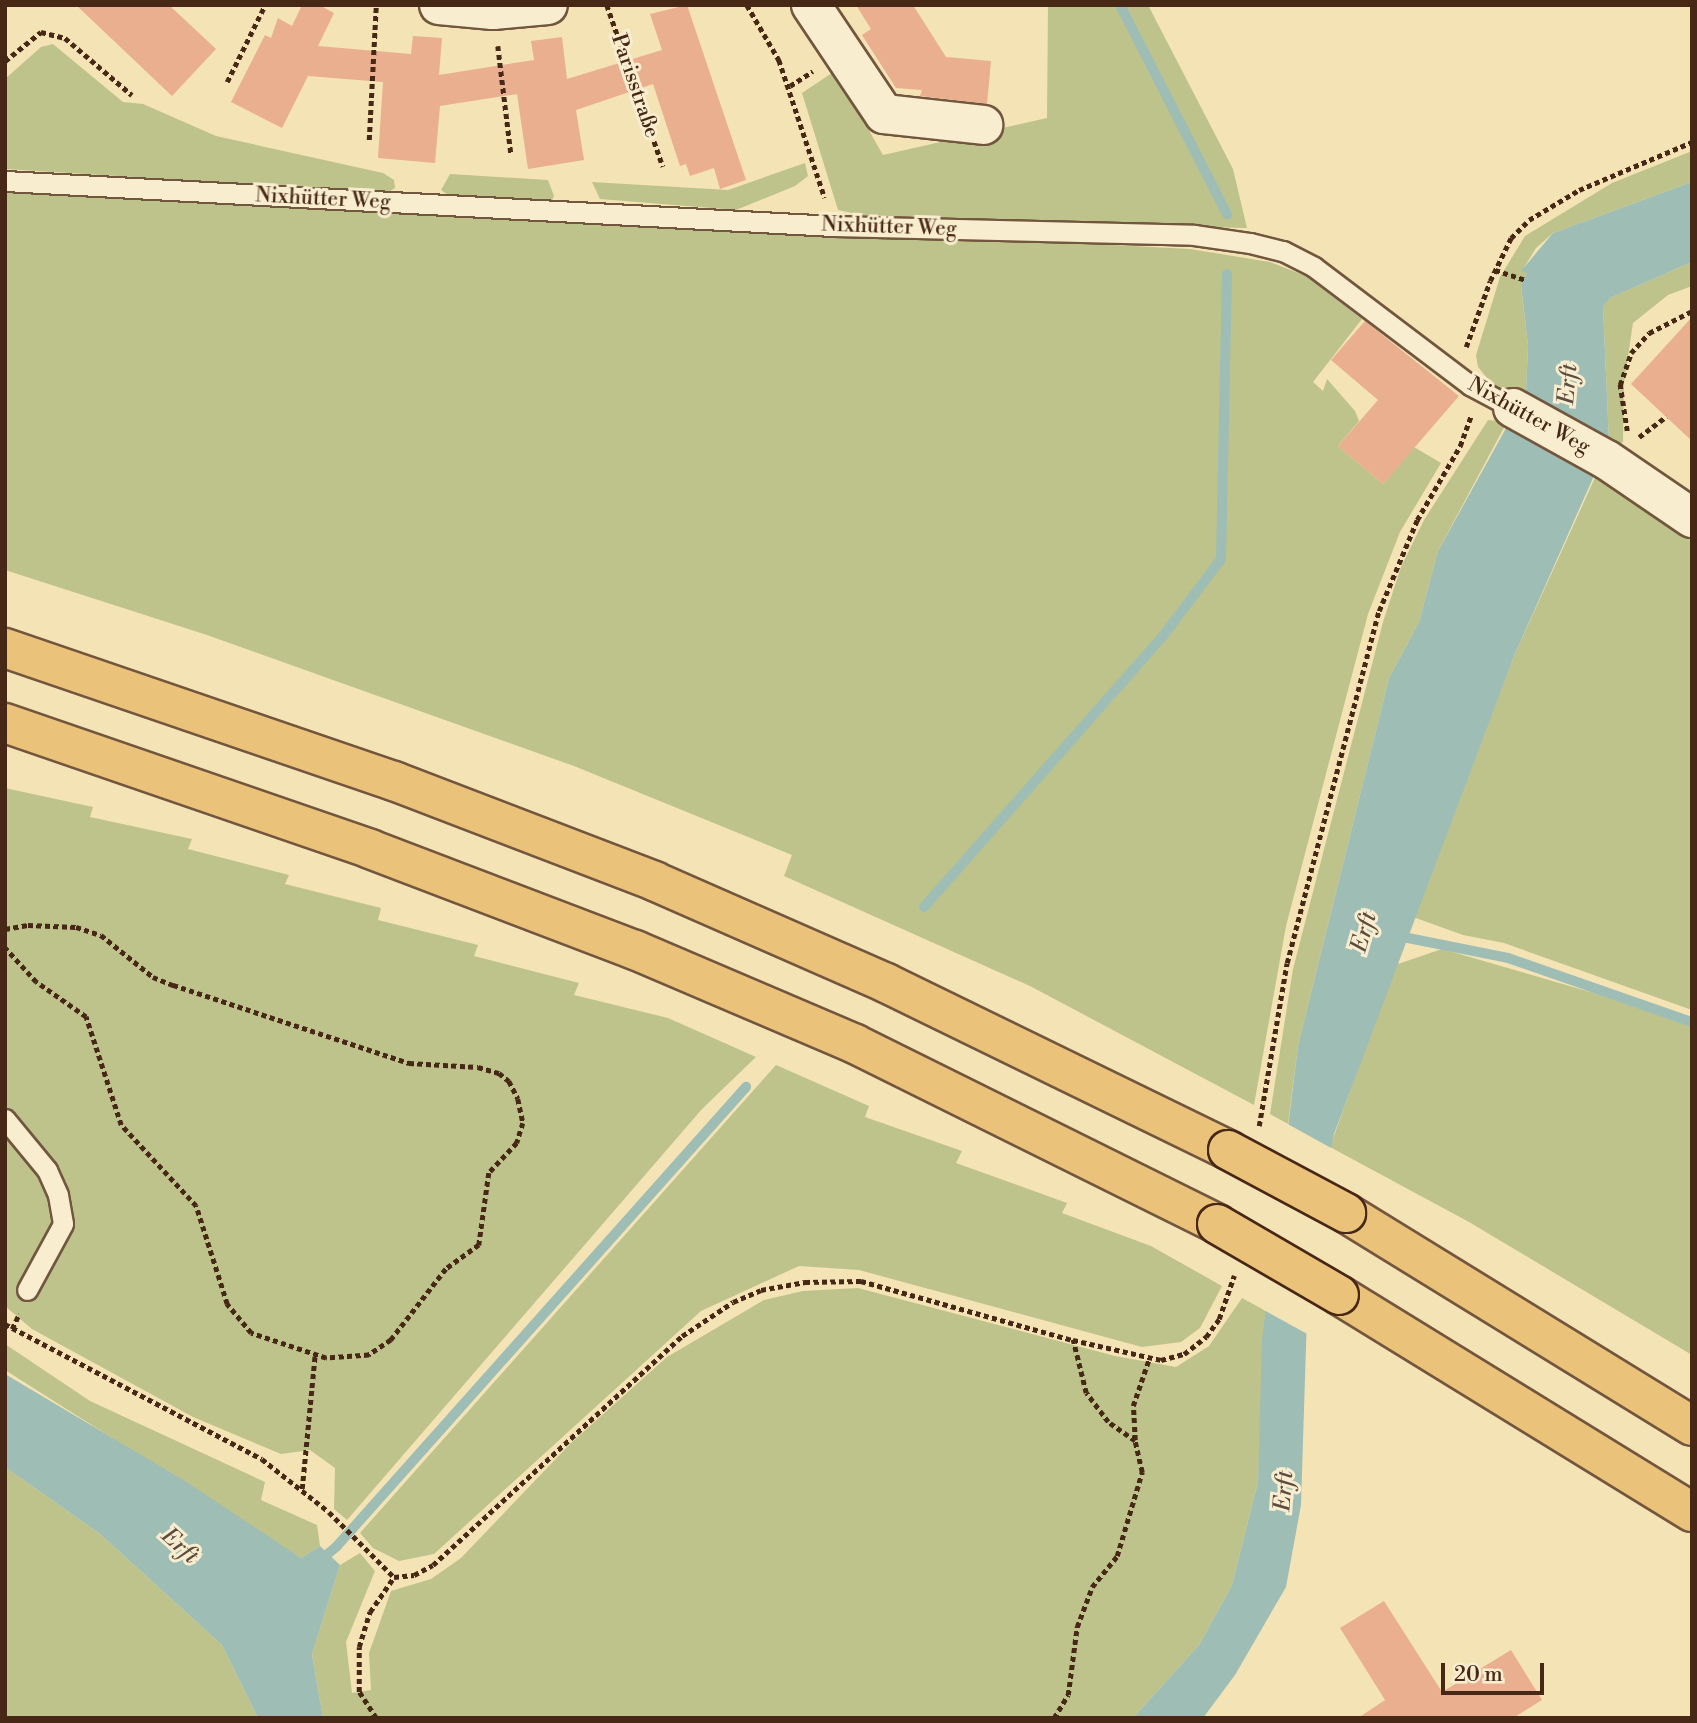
<!DOCTYPE html>
<html>
<head>
<meta charset="utf-8">
<style>
  body { margin:0 }
  #map { position:relative; width:1697px; height:1723px; overflow:hidden; background:#f4e3b5; font-family:"Libre Bodoni",serif }
  div>[style] { position:absolute }
  [style*='--x'] { left:calc(var(--x)*1px); top:calc(var(--y)*1px); width:calc(var(--w)*1px); rotate:calc(var(--a)*1deg) }
  .green>* { inset:0; background:#bec38b }
  .water>* { inset:0; background:#9ebdb5 }
  .pier>* { inset:0; background:#f4e3b5 }
  .stream>* { height:10px; margin:-5px; padding:0 5px; transform-origin:5px; border-radius:5px; background:#9ebdb5 }
  .building>* { inset:0; background:#e9af8f }
  .path>* { height:4.5px; margin-top:-2.25px; transform-origin:0; background:repeating-linear-gradient(90deg,#472716 0 5px,transparent 0 8.5px) }
  .roads { filter:drop-shadow(2px 0 #72563e) drop-shadow(-2px 0 #72563e) drop-shadow(0 2px #72563e) drop-shadow(0 -2px #72563e) }
  .lane>* { height:19px; margin:-9.5px; padding:0 9.5px; transform-origin:9.5px; border-radius:9.5px; background:#f8edcf }
  .street>* { height:38px; margin:-19px; padding:0 19px; transform-origin:19px; border-radius:19px; background:#f8edcf }
  .highway>* { height:38px; margin:-19px; padding:0 19px; transform-origin:19px; border-radius:19px; background:#eac27a }
  .bridges { filter:drop-shadow(2px 0 #472716) drop-shadow(-2px 0 #472716) drop-shadow(0 2px #472716) drop-shadow(0 -2px #472716) }
  .highway-bridge>* { height:38px; margin:-19px; padding:0 19px; transform-origin:19px; border-radius:19px; background:#eac27a }
  span { translate:-50% -50%; white-space:nowrap; text-align:center; line-height:1.15; -webkit-text-stroke:6px #f8edcf; paint-order:stroke }
  .street-label { font-size:21px; color:#472716 }
  .water-label { font-size:23px; color:#5d4c3e; font-style:italic }
  .frame { position:absolute; inset:0; border:7px solid #472716; pointer-events:none }
  .scale { position:absolute; left:1441px; top:1663px; width:103px; height:32px; box-sizing:border-box; border:4px solid #472716; border-top:0; padding-left:9px; font-size:21px; line-height:24px; white-space:nowrap; color:#472716; -webkit-text-stroke:5px #f8edcf; paint-order:stroke }
</style>
</head>
<body>
<div id="map">
  <div class="green">
    <i style="clip-path:polygon(1048px 5px,1148px 5px,1233px 169px,1247px 228px,1004px 222px,862px 215px,838px 210px,802px 93px,835px 71px,883px 155px,1047px 118px)"></i>
    <i style="clip-path:polygon(53px 44px,123px 102px,143px 104px,216px 136px,383px 173px,394px 180px,395px 188px,387px 193px,5px 169px,5px 79px,41px 47px)"></i>
    <i style="clip-path:polygon(1692px 151px,1692px 182px,1553px 233px,1536px 248px,1522px 271px,1527px 274px,1521px 286px,1528px 345px,1526px 392px,1525px 397px,1514px 396px,1497px 390px,1478px 367px,1476px 355px,1500px 277px,1525px 236px,1612px 183px)"></i>
    <i style="clip-path:polygon(805px 163px,808px 176px,795px 186px,736px 210px,600px 199px,592px 182px,728px 190px)"></i>
    <i style="clip-path:polygon(450px 174px,548px 180px,554px 196px,551px 203px,448px 195px,441px 190px)"></i>
    <i style="clip-path:polygon(5px 187px,1190px 249px,1270px 262px,1306px 276px,1362px 319px,1313px 382px,1323px 391px,1327px 379px,1355px 411px,1359px 421px,1338px 446px,1383px 484px,1414px 447px,1441px 463px,1400px 532px,1368px 614px,1286px 926px,1254px 1105px,1030px 986px,784px 876px,792px 855px,574px 766px,207px 635px,5px 570px)"></i>
    <i style="clip-path:polygon(1692px 262px,1692px 286px,1668px 295px,1633px 323px,1624px 383px,1623px 442px,1615px 445px,1609px 442px,1603px 307px,1610px 298px)"></i>
    <i style="clip-path:polygon(1488px 420px,1507px 422px,1438px 551px,1419px 622px,1389px 678px,1298px 1046px,1288px 1124px,1270px 1114px,1293px 969px,1383px 622px,1401px 567px,1424px 520px)"></i>
    <i style="clip-path:polygon(1598px 471px,1692px 531px,1692px 1010px,1504px 943px,1463px 935px,1413px 917px,1514px 656px)"></i>
    <i style="clip-path:polygon(5px 788px,93px 807px,90px 817px,192px 839px,188px 849px,289px 875px,285px 884px,381px 908px,378px 920px,478px 945px,474px 956px,579px 983px,574px 995px,668px 1018px,756px 1057px,702px 1109px,347px 1520px,334px 1509px,335px 1468px,310px 1450px,281px 1454px,193px 1417px,32px 1329px,5px 1306px)"></i>
    <i style="clip-path:polygon(1442px 949px,1604px 996px,1692px 1027px,1692px 1355px,1469px 1222px,1330px 1147px,1395px 965px)"></i>
    <i style="clip-path:polygon(776px 1065px,869px 1106px,865px 1117px,962px 1151px,956px 1163px,1067px 1203px,1062px 1213px,1151px 1246px,1222px 1286px,1200px 1328px,1181px 1342px,1142px 1347px,859px 1270px,799px 1266px,701px 1311px,434px 1554px,399px 1561px,373px 1548px,360px 1533px)"></i>
    <i style="clip-path:polygon(858px 1288px,1115px 1356px,1176px 1367px,1209px 1346px,1242px 1298px,1266px 1311px,1258px 1482px,1232px 1585px,1199px 1645px,1133px 1718px,323px 1718px,312px 1654px,340px 1565px,360px 1553px,375px 1571px,346px 1642px,352px 1693px,371px 1690px,369px 1653px,391px 1591px,431px 1579px,461px 1558px,571px 1443px,667px 1357px,764px 1300px,803px 1291px)"></i>
    <i style="clip-path:polygon(5px 1344px,90px 1401px,265px 1482px,261px 1500px,317px 1525px,320px 1546px,301px 1558px,5px 1370px)"></i>
    <i style="clip-path:polygon(5px 1467px,100px 1534px,222px 1645px,258px 1718px,5px 1718px)"></i>
  </div>
  <div class="water">
    <i style="clip-path:polygon(1692px 182px,1692px 262px,1610px 298px,1603px 307px,1609px 442px,1514px 656px,1334px 1134px,1309px 1251px,1301px 1505px,1286px 1587px,1235px 1675px,1203px 1718px,1133px 1718px,1199px 1645px,1232px 1585px,1258px 1482px,1262px 1340px,1298px 1046px,1389px 678px,1419px 622px,1438px 551px,1526px 392px,1528px 345px,1521px 285px,1527px 274px,1521px 271px,1553px 233px)"></i>
    <i style="clip-path:polygon(5px 1374px,185px 1481px,301px 1558px,320px 1546px,340px 1565px,312px 1654px,323px 1718px,258px 1718px,222px 1645px,100px 1534px,5px 1467px)"></i>
  </div>
  <div class="pier">
    <i style="clip-path:polygon(1284px 1122px,1333px 1149px,1313px 1251px,1311px 1336px,1262px 1309px)"></i>
  </div>
  <div class="stream">
    <i style="--x:1120;--y:5;--w:235;--a:62.9"></i>
    <i style="--x:924;--y:907;--w:361;--a:-48.6"></i>
    <i style="--x:1163;--y:636;--w:96;--a:-53"></i>
    <i style="--x:1221;--y:559;--w:285;--a:-88.8"></i>
    <i style="--x:1393;--y:935;--w:117;--a:11.3"></i>
    <i style="--x:1508;--y:958;--w:195;--a:19.2"></i>
    <i style="--x:317;--y:1563;--w:26;--a:-40"></i>
    <i style="--x:337;--y:1546;--w:615;--a:-48.3"></i>
  </div>
  <div class="building">
    <i style="clip-path:polygon(76px 5px,169px 5px,216px 49px,172px 96px)"></i>
    <i style="clip-path:polygon(302px 5px,319px 5px,334px 13px,318px 46px,411px 54px,413px 36px,442px 38px,439px 75px,534px 60px,531px 41px,562px 37px,567px 79px,662px 50px,650px 14px,687px 5px,746px 180px,720px 189px,714px 168px,690px 176px,686px 164px,680px 166px,653px 84px,576px 110px,584px 160px,528px 169px,517px 94px,440px 106px,435px 163px,378px 158px,383px 82px,308px 76px,282px 128px,231px 102px,265px 35px,271px 38px,278px 18px,292px 26px)"></i>
    <i style="clip-path:polygon(856px 5px,913px 5px,946px 57px,991px 61px,987px 104px,920px 96px,922px 90px,896px 88px,862px 35px,871px 29px)"></i>
    <i style="clip-path:polygon(1692px 317px,1692px 441px,1631px 384px)"></i>
    <i style="clip-path:polygon(1365px 321px,1459px 396px,1383px 484px,1338px 446px,1378px 400px,1331px 360px)"></i>
    <i style="clip-path:polygon(1384px 1601px,1442px 1692px,1511px 1650px,1542px 1700px,1513px 1718px,1358px 1718px,1385px 1700px,1340px 1628px)"></i>
  </div>
  <div class="path">
    <i style="--x:607;--y:5;--w:171;--a:70.9"></i>
    <i style="--x:747;--y:5;--w:64;--a:59.8"></i>
    <i style="--x:779;--y:60;--w:145;--a:71.6"></i>
    <i style="--x:498;--y:46;--w:108;--a:83.1"></i>
    <i style="--x:5;--y:61;--w:46;--a:-38.9"></i>
    <i style="--x:41;--y:32;--w:25;--a:14"></i>
    <i style="--x:65;--y:38;--w:88;--a:40.4"></i>
    <i style="--x:227;--y:82;--w:86;--a:-63.7"></i>
    <i style="--x:790;--y:86;--w:27;--a:-33"></i>
    <i style="--x:369;--y:140;--w:135;--a:-87"></i>
    <i style="--x:1495;--y:270;--w:32;--a:18"></i>
    <i style="--x:1466;--y:347;--w:70;--a:-70"></i>
    <i style="--x:1490;--y:281;--w:48;--a:-64"></i>
    <i style="--x:1511;--y:238;--w:25;--a:-45"></i>
    <i style="--x:1529;--y:220;--w:58;--a:-31"></i>
    <i style="--x:1579;--y:190;--w:123;--a:-23"></i>
    <i style="--x:1627;--y:431;--w:47;--a:-98.7"></i>
    <i style="--x:1620;--y:385;--w:34;--a:-71"></i>
    <i style="--x:1631;--y:353;--w:27;--a:-48"></i>
    <i style="--x:1649;--y:333;--w:48;--a:-27.1"></i>
    <i style="--x:1639;--y:437;--w:34;--a:-37"></i>
    <i style="--x:5;--y:929;--w:23;--a:-10"></i>
    <i style="--x:28;--y:925;--w:48;--a:2.4"></i>
    <i style="--x:76;--y:927;--w:26;--a:18"></i>
    <i style="--x:101;--y:935;--w:67;--a:38.9"></i>
    <i style="--x:153;--y:977;--w:22;--a:22"></i>
    <i style="--x:173;--y:985;--w:249;--a:18.3"></i>
    <i style="--x:409;--y:1063;--w:69;--a:3.3"></i>
    <i style="--x:478;--y:1067;--w:22;--a:16"></i>
    <i style="--x:499;--y:1073;--w:13;--a:39"></i>
    <i style="--x:509;--y:1081;--w:20;--a:63"></i>
    <i style="--x:518;--y:1099;--w:25;--a:78"></i>
    <i style="--x:523;--y:1123;--w:21;--a:107"></i>
    <i style="--x:517;--y:1143;--w:41;--a:133"></i>
    <i style="--x:489;--y:1173;--w:73;--a:97.9"></i>
    <i style="--x:479;--y:1245;--w:41;--a:144"></i>
    <i style="--x:446;--y:1269;--w:90;--a:127.8"></i>
    <i style="--x:391;--y:1340;--w:27;--a:146"></i>
    <i style="--x:369;--y:1355;--w:43;--a:176"></i>
    <i style="--x:326;--y:1358;--w:79;--a:-161.6"></i>
    <i style="--x:251;--y:1333;--w:38;--a:-130"></i>
    <i style="--x:227;--y:1304;--w:103;--a:-107.6"></i>
    <i style="--x:196;--y:1206;--w:110;--a:-132.8"></i>
    <i style="--x:121;--y:1125;--w:114;--a:-108"></i>
    <i style="--x:86;--y:1017;--w:61;--a:-145"></i>
    <i style="--x:36;--y:982;--w:46;--a:-132.4"></i>
    <i style="--x:1259;--y:1126;--w:165;--a:-80.3"></i>
    <i style="--x:1287;--y:963;--w:364;--a:-75.4"></i>
    <i style="--x:1379;--y:611;--w:99;--a:-67.3"></i>
    <i style="--x:1417;--y:520;--w:86;--a:-59.8"></i>
    <i style="--x:1460;--y:446;--w:33;--a:-70"></i>
    <i style="--x:5;--y:1324;--w:290;--a:27.7"></i>
    <i style="--x:262;--y:1459;--w:85;--a:38.3"></i>
    <i style="--x:329;--y:1512;--w:92;--a:45"></i>
    <i style="--x:394;--y:1577;--w:20;--a:-6"></i>
    <i style="--x:414;--y:1575;--w:21;--a:-28"></i>
    <i style="--x:433;--y:1565;--w:338;--a:-42.6"></i>
    <i style="--x:682;--y:1336;--w:61;--a:-33.7"></i>
    <i style="--x:733;--y:1302;--w:30;--a:-23"></i>
    <i style="--x:761;--y:1290;--w:45;--a:-10.3"></i>
    <i style="--x:805;--y:1282;--w:56;--a:-1"></i>
    <i style="--x:861;--y:1281;--w:220;--a:15.6"></i>
    <i style="--x:1073;--y:1340;--w:90;--a:12.8"></i>
    <i style="--x:1161;--y:1360;--w:24;--a:-15"></i>
    <i style="--x:1184;--y:1354;--w:28;--a:-38"></i>
    <i style="--x:1206;--y:1337;--w:22;--a:-54"></i>
    <i style="--x:1219;--y:1319;--w:46;--a:-70.8"></i>
    <i style="--x:12;--y:1329;--w:17;--a:-65"></i>
    <i style="--x:1135;--y:1440;--w:34;--a:-93"></i>
    <i style="--x:1133;--y:1406;--w:50;--a:-71.2"></i>
    <i style="--x:302;--y:1489;--w:135;--a:-84.5"></i>
    <i style="--x:376;--y:1718;--w:31;--a:-123"></i>
    <i style="--x:359;--y:1692;--w:45;--a:-90"></i>
    <i style="--x:359;--y:1647;--w:37;--a:-73"></i>
    <i style="--x:370;--y:1612;--w:42;--a:-55.6"></i>
    <i style="--x:1054;--y:1718;--w:27;--a:-59"></i>
    <i style="--x:1068;--y:1695;--w:69;--a:-82.5"></i>
    <i style="--x:1077;--y:1627;--w:43;--a:-69.4"></i>
    <i style="--x:1092;--y:1587;--w:40;--a:-51"></i>
    <i style="--x:1117;--y:1556;--w:88;--a:-73.4"></i>
    <i style="--x:1142;--y:1472;--w:32;--a:-103"></i>
    <i style="--x:1135;--y:1441;--w:33;--a:-145"></i>
    <i style="--x:1108;--y:1422;--w:36;--a:-127"></i>
    <i style="--x:1086;--y:1393;--w:55;--a:-103.8"></i>
  </div>
  <div class="roads">
    <div class="lane">
      <i style="--x:5;--y:181;--w:830;--a:3.11"></i>
      <i style="--x:834;--y:226;--w:360;--a:1.4"></i>
      <i style="--x:1194;--y:235;--w:57;--a:8.1"></i>
      <i style="--x:1250;--y:243;--w:34;--a:14"></i>
      <i style="--x:1283;--y:251;--w:35;--a:27"></i>
      <i style="--x:1314;--y:267;--w:196;--a:37.1"></i>
      <i style="--x:1470;--y:385;--w:49;--a:28.1"></i>
      <i style="--x:5;--y:1119;--w:66;--a:50.5"></i>
      <i style="--x:47;--y:1170;--w:27;--a:66"></i>
      <i style="--x:58;--y:1195;--w:29;--a:80"></i>
      <i style="--x:63;--y:1224;--w:75;--a:118.6"></i>
    </div>
    <div class="street">
      <i style="--x:439;--y:5;--w:54;--a:5.3"></i>
      <i style="--x:493;--y:10;--w:55;--a:-5.2"></i>
      <i style="--x:811;--y:5;--w:131;--a:56.2"></i>
      <i style="--x:884;--y:114;--w:100;--a:6.3"></i>
      <i style="--x:1513;--y:408;--w:107;--a:29"></i>
      <i style="--x:1607;--y:460;--w:103;--a:34.3"></i>
    </div>
    <div class="highway">
      <i style="--x:5;--y:648;--w:411;--a:18.9"></i>
      <i style="--x:394;--y:781;--w:279;--a:21"></i>
      <i style="--x:654;--y:881;--w:253;--a:23.7"></i>
      <i style="--x:886;--y:983;--w:381;--a:26"></i>
      <i style="--x:5;--y:723;--w:386;--a:19"></i>
      <i style="--x:370;--y:849;--w:284;--a:20.9"></i>
      <i style="--x:635;--y:950;--w:239;--a:23.1"></i>
      <i style="--x:855;--y:1044;--w:404;--a:26.4"></i>
      <i style="--x:1346;--y:1213;--w:406;--a:31.6"></i>
      <i style="--x:1339;--y:1295;--w:414;--a:31.6"></i>
    </div>
  </div>
  <div class="bridges">
    <div class="highway-bridge">
      <i style="--x:1228;--y:1150;--w:134;--a:28.1"></i>
      <i style="--x:1217;--y:1224;--w:141;--a:30.2"></i>
    </div>
  </div>
  <div class="street-label">
    <span style="left:635px;top:86px;rotate:71deg">Parisstraße</span>
    <span style="left:323px;top:199px;rotate:3deg">Nixhütter Weg</span>
    <span style="left:889px;top:227px;rotate:2deg">Nixhütter Weg</span>
    <span style="left:1529px;top:416px;rotate:29deg">Nixhütter Weg</span>
  </div>
  <div class="water-label">
    <span style="left:1568px;top:384px;rotate:-85deg">Erft</span>
    <span style="left:1364px;top:932px;rotate:-74deg">Erft</span>
    <span style="left:1284px;top:1491px;rotate:-86deg">Erft</span>
    <span style="left:180px;top:1546px;rotate:42deg">Erft</span>
  </div>
  <div class="frame"></div>
  <div class="scale">20 m</div>
</div>
</body>
</html>
